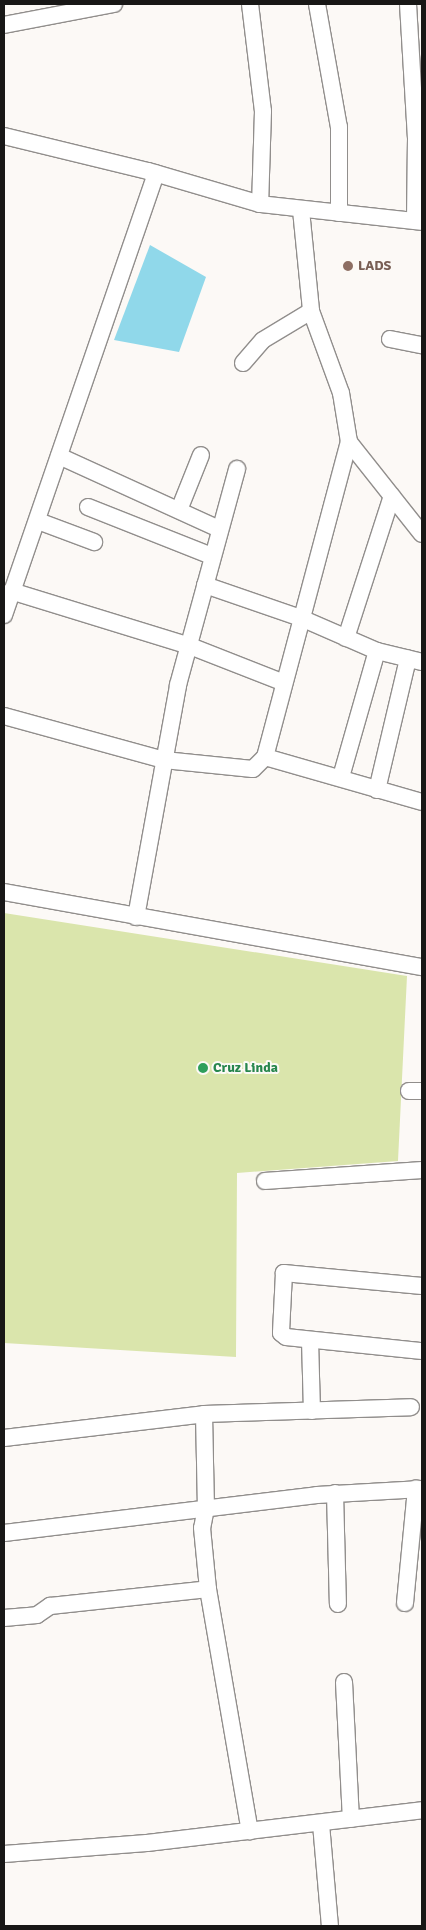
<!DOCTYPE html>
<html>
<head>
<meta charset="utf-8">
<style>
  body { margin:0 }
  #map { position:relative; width:426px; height:1930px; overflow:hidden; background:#fcf9f6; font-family:Signika,sans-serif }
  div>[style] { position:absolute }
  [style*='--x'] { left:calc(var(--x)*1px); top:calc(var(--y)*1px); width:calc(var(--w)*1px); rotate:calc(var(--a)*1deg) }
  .green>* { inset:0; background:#dae5ac }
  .water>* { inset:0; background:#90d8ea }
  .roads { filter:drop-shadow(1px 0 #918e8c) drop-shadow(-1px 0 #918e8c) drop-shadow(0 1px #918e8c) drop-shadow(0 -1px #918e8c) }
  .minor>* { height:16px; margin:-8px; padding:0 8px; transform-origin:8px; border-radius:8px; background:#fff }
  .dots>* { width:14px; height:14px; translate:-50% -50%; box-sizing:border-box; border:2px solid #fcf9f6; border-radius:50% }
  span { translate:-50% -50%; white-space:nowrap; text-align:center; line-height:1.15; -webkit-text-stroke:4px #fcf9f6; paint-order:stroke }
  .education-label { font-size:14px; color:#785e54; font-weight:700 }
  .left { translate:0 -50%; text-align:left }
  .leisure-label { font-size:14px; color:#27864d; font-weight:700 }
  .frame { position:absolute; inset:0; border:5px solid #181716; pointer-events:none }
</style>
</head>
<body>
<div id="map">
  <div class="green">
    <i style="clip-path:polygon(4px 913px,407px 976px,398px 1161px,237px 1173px,236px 1357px,4px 1343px)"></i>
  </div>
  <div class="water">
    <i style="clip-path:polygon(150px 245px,206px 277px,179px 352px,114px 340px)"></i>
  </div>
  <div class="roads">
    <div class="minor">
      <i style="--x:250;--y:4;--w:108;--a:83.1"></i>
      <i style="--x:263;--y:111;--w:93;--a:91.8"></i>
      <i style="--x:317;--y:4;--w:125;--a:79.9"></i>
      <i style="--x:339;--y:127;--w:86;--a:90"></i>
      <i style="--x:408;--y:4;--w:134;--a:86.6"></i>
      <i style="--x:416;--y:138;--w:83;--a:90.7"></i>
      <i style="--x:4;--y:25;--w:112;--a:-10.8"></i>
      <i style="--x:4;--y:136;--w:148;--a:13.7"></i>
      <i style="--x:148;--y:171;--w:117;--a:16.4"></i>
      <i style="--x:260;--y:204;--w:163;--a:6.3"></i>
      <i style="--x:301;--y:210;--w:101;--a:84.3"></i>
      <i style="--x:311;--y:311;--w:87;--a:69.9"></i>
      <i style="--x:341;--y:393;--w:50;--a:80.7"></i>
      <i style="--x:349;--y:442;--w:117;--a:51.6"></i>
      <i style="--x:390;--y:339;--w:33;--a:11"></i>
      <i style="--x:243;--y:363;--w:30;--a:-49"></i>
      <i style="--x:263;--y:340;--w:56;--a:-31.1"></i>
      <i style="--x:59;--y:456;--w:176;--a:24.5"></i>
      <i style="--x:88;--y:507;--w:133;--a:21.6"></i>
      <i style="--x:179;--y:510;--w:59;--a:-68.2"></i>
      <i style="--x:38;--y:521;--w:60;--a:20.6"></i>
      <i style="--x:205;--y:585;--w:102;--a:19"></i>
      <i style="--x:301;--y:618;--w:83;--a:23.5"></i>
      <i style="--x:377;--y:651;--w:46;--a:13.7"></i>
      <i style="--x:11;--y:591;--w:187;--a:17.1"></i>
      <i style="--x:190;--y:646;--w:99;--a:21.4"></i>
      <i style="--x:4;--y:615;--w:467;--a:-71"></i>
      <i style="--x:346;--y:638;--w:149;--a:-72.1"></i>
      <i style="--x:4;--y:716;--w:166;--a:15.4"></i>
      <i style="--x:164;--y:760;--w:89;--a:5.8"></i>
      <i style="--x:253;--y:769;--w:17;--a:-45"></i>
      <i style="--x:265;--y:757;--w:326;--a:-75.1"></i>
      <i style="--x:265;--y:757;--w:163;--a:16"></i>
      <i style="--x:341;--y:777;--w:131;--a:-74.1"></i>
      <i style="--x:377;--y:790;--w:135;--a:-76.7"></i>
      <i style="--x:4;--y:892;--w:425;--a:10.2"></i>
      <i style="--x:136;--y:917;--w:236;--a:-79.7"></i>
      <i style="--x:178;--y:685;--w:224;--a:-74.7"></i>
      <i style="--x:409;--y:1091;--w:13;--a:0"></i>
      <i style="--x:265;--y:1181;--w:157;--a:-4"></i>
      <i style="--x:422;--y:1286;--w:139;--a:-174.6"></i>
      <i style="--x:284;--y:1273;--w:60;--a:92.9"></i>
      <i style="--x:281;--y:1333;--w:6;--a:39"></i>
      <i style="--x:286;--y:1337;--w:137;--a:5.9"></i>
      <i style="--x:310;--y:1340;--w:71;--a:88.4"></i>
      <i style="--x:204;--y:1414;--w:94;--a:88.8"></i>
      <i style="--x:206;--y:1508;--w:20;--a:101"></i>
      <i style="--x:202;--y:1528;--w:61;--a:84.4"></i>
      <i style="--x:208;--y:1589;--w:246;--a:80.2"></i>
      <i style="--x:4;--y:1438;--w:201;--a:-6.8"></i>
      <i style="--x:204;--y:1414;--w:207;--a:-1.9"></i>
      <i style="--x:335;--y:1493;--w:111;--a:88.5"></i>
      <i style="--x:4;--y:1533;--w:315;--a:-6.9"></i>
      <i style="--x:317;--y:1495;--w:105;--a:-3.3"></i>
      <i style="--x:405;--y:1603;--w:115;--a:-84.5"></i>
      <i style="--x:4;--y:1618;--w:33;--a:-5"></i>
      <i style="--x:37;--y:1615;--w:16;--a:-35"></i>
      <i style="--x:50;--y:1606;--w:159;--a:-6.1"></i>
      <i style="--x:344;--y:1682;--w:137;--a:87.1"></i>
      <i style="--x:321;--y:1824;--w:102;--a:85"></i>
      <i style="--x:4;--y:1854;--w:143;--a:-4.4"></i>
      <i style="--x:147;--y:1843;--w:277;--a:-6.8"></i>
    </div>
  </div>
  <div class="dots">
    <i style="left:348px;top:266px;background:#8d6e63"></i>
    <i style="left:203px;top:1068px;background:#2e9e5b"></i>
  </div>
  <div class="education-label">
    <span class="left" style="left:358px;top:266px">LADS</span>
  </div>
  <div class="leisure-label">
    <span class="left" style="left:213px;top:1068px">Cruz Linda</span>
  </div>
  <div class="frame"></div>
</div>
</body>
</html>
